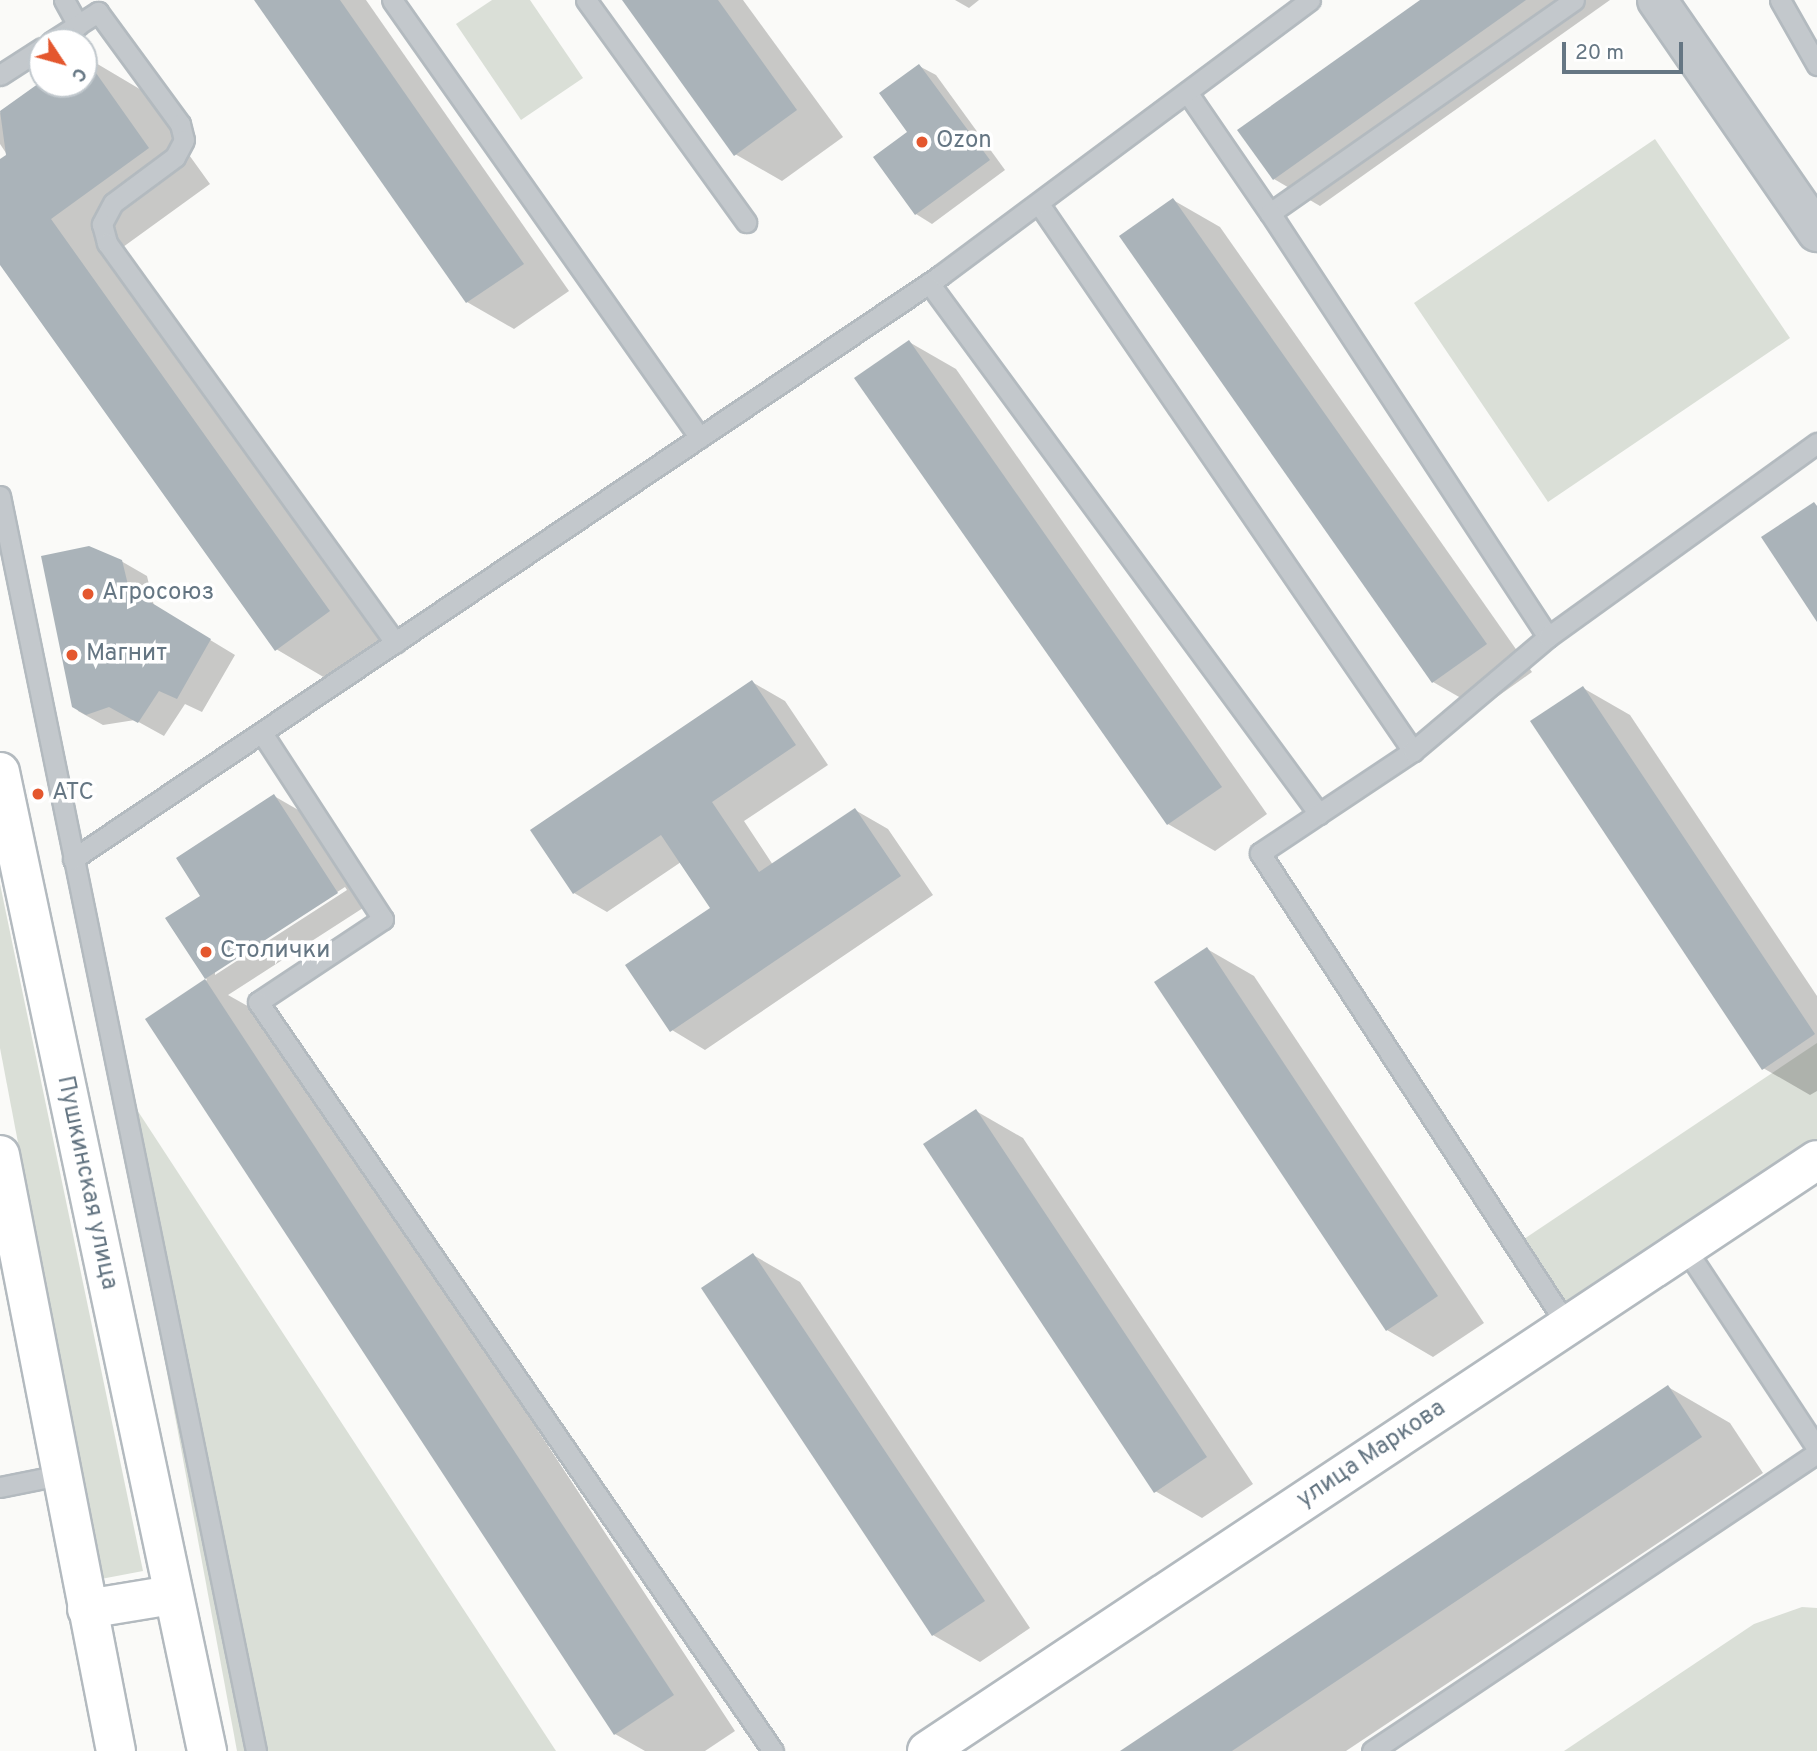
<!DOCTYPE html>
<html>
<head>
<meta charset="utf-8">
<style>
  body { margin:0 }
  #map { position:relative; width:1817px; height:1751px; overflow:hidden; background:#fafaf8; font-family:Overpass,sans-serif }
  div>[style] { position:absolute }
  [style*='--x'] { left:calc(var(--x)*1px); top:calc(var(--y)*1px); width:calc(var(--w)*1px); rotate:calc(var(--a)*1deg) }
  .green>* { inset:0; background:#dadfd7 }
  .shadow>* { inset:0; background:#0003 }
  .building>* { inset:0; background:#aab3b9 }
  .roads { filter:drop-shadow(2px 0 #b3babf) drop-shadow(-2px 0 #b3babf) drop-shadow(0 2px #b3babf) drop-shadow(0 -2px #b3babf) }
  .lane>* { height:19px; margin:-9.5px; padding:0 9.5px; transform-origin:9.5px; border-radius:9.5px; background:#c3c8cc }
  .street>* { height:38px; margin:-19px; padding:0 19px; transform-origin:19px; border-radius:19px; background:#c3c8cc }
  .secondary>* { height:38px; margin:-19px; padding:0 19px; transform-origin:19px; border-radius:19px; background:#fff }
  .dots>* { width:19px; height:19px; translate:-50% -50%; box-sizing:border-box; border:4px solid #fff; border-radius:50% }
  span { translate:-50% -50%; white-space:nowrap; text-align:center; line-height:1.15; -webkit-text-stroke:7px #fff; paint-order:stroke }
  .poi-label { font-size:24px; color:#657683 }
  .left { translate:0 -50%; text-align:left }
  .street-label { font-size:24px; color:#657683 }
  .north { position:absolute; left:28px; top:28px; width:70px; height:70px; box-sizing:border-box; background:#fff; border:2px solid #c1c8cd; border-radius:50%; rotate:126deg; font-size:19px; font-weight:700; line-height:28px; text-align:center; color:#657683 }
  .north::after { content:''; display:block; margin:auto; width:24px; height:32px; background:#e4572e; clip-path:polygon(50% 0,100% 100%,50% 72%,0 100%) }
  .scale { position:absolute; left:1562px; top:42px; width:121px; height:32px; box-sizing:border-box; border:4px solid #657683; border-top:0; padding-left:9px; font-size:21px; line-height:24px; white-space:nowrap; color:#657683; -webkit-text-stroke:5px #fff; paint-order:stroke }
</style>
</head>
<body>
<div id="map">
  <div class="green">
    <i style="clip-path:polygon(492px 0,530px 0,583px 78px,521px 120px,456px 24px)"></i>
    <i style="clip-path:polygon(1655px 139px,1790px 338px,1548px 502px,1414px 303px)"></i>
    <i style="clip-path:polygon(0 884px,143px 1571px,101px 1579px,0 1048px)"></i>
    <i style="clip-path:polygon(1817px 1043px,1817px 1140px,1565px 1306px,1524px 1239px)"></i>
    <i style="clip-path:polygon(111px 1070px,556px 1751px,237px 1751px)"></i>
    <i style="clip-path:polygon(1802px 1607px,1817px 1608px,1817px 1751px,1564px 1751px,1754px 1624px)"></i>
  </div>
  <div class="shadow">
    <i style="clip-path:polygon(256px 0,366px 0,569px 291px,514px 329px,467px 302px)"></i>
    <i style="clip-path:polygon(624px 0,743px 0,843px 137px,782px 181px,735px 154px)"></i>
    <i style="clip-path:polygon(955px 0,979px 0,969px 8px)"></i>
    <i style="clip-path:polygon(1424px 0,1610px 0,1320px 206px,1274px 179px)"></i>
    <i style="clip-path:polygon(84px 56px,143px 91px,210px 184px,112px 255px,390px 647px,337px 685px,276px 649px,0 262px,0 161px,8px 156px,0 144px,0 113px,42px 83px,84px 84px)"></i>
    <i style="clip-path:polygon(919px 66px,936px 75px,1005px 170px,932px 224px,916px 214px,910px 132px)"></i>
    <i style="clip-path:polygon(1173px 200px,1220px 227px,1532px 672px,1480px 709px,1433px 682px)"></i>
    <i style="clip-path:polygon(909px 342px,956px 369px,1267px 814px,1215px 851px,1168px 824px)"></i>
    <i style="clip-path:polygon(43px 557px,121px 561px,147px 576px,154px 606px,235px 655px,202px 712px,185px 704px,164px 736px,135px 720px,103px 725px,78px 711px)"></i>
    <i style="clip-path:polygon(752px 682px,785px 701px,828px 765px,744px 821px,773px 865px,855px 810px,888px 829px,933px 895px,705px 1050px,672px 1030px,712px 909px,681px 862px,607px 912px,574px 893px)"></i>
    <i style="clip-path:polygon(1583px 688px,1630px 715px,1817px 996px,1817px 1091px,1810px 1095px,1763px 1068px)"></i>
    <i style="clip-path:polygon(evenodd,274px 796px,300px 811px,363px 908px,228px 995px,267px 1017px,735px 1731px,705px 1751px,645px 1751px,615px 1734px,148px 1019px,207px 980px,168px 918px,202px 897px,274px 796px,345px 887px,347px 890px,215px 975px,215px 971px,345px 887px)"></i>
    <i style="clip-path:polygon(1207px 949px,1254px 976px,1484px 1323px,1433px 1357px,1387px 1330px)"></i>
    <i style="clip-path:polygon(976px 1111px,1023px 1138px,1253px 1484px,1202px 1518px,1155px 1491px)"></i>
    <i style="clip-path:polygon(753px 1255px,800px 1282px,1030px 1628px,980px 1662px,933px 1635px)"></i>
    <i style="clip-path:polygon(1668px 1387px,1730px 1423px,1763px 1473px,1346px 1751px,1123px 1751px)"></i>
  </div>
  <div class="building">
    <i style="clip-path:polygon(254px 0,340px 0,524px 264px,466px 303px)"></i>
    <i style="clip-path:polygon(622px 0,718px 0,797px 110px,734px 156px)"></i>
    <i style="clip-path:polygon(1420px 0,1526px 0,1273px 180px,1237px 130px)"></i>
    <i style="clip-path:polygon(84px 56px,149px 148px,51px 219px,330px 611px,275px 651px,0 265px,0 159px,6px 155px,0 111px,42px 81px,84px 84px)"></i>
    <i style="clip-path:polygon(919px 64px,990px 160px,915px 215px,873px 157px,907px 132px,879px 93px)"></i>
    <i style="clip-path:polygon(1173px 198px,1487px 644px,1432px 683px,1119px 236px)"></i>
    <i style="clip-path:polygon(909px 340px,1222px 787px,1167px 825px,854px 378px)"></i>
    <i style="clip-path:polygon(1814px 502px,1817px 506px,1817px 622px,1761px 537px)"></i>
    <i style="clip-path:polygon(89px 546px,122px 560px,129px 589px,211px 639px,177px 699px,159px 691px,138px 723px,109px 707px,86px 715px,72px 707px,41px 556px)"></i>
    <i style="clip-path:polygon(752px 680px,796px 745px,712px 802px,759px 872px,855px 808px,901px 876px,670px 1032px,625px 965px,710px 908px,661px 835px,573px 894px,530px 830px)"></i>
    <i style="clip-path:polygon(1583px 686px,1815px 1034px,1762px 1070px,1530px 721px)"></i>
    <i style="clip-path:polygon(274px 794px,338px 893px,205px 979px,165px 918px,200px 896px,176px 858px)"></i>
    <i style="clip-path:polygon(1207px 947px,1438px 1296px,1386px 1331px,1154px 982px)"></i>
    <i style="clip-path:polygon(205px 979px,674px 1695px,614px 1735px,145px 1019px)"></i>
    <i style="clip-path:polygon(976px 1109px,1207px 1457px,1154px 1493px,923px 1144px)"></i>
    <i style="clip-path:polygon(753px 1253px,985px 1601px,932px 1636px,701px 1288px)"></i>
    <i style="clip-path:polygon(1668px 1385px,1702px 1437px,1232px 1751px,1120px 1751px)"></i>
  </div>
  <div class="roads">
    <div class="lane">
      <i style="--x:64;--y:0;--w:29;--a:61"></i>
      <i style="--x:392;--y:0;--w:535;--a:54.89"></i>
      <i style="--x:586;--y:0;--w:274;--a:54.2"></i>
      <i style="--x:1780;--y:0;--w:75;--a:60.4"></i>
      <i style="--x:51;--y:42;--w:56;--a:-32.6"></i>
      <i style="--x:98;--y:12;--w:139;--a:53.8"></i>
      <i style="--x:180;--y:124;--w:16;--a:76"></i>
      <i style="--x:184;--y:140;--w:19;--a:118"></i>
      <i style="--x:175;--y:157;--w:77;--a:143.4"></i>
      <i style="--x:113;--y:203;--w:24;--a:118"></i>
      <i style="--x:102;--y:224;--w:20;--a:75"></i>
      <i style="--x:107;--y:243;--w:493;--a:54.2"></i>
      <i style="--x:0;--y:75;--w:50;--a:-32.7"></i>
      <i style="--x:1187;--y:92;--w:147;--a:55.6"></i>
      <i style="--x:1270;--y:213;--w:371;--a:-35"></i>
      <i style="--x:1039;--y:204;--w:663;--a:55.64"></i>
      <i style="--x:1270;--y:213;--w:507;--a:56.75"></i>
      <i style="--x:929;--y:283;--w:659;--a:53.7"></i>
      <i style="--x:0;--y:496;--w:1281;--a:78.47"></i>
      <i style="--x:262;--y:733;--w:222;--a:57"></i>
      <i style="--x:383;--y:919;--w:150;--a:146.4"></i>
      <i style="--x:258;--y:1002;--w:909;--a:55.49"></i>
      <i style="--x:73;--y:859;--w:1046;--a:-33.93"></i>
      <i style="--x:941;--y:275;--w:460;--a:-36.7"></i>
      <i style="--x:1685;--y:1248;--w:240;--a:56.6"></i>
      <i style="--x:1567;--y:1325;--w:563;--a:-123.04"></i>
      <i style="--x:1260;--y:853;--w:184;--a:-33.7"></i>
      <i style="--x:1413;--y:751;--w:177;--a:-40.2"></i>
      <i style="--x:1548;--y:637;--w:332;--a:-35.8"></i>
      <i style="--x:0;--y:1487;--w:61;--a:-11.3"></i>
      <i style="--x:1372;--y:1751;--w:536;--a:-33.81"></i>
    </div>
    <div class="street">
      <i style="--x:1657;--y:0;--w:282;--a:55.4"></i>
    </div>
    <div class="secondary">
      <i style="--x:0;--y:772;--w:1001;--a:78.06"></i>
      <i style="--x:0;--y:1155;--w:607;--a:78.99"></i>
      <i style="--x:87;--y:1609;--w:86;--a:-9.4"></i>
      <i style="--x:927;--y:1751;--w:1068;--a:-33.59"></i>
    </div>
  </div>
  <div class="dots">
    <i style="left:922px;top:142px;background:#e4572e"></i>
    <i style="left:88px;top:594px;background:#e4572e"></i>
    <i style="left:72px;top:655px;background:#e4572e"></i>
    <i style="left:38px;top:794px;background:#e4572e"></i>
    <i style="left:206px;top:952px;background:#e4572e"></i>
  </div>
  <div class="poi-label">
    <span class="left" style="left:936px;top:142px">Ozon</span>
    <span class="left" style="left:102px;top:594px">Агросоюз</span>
    <span class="left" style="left:86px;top:655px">Магнит</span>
    <span class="left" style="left:52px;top:794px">АТС</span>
    <span class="left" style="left:220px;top:952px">Столички</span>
  </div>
  <div class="street-label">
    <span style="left:86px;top:1183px;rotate:78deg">Пушкинская улица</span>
    <span style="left:1372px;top:1455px;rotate:-34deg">улица Маркова</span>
  </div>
  <div class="north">С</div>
  <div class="scale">20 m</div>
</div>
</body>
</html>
